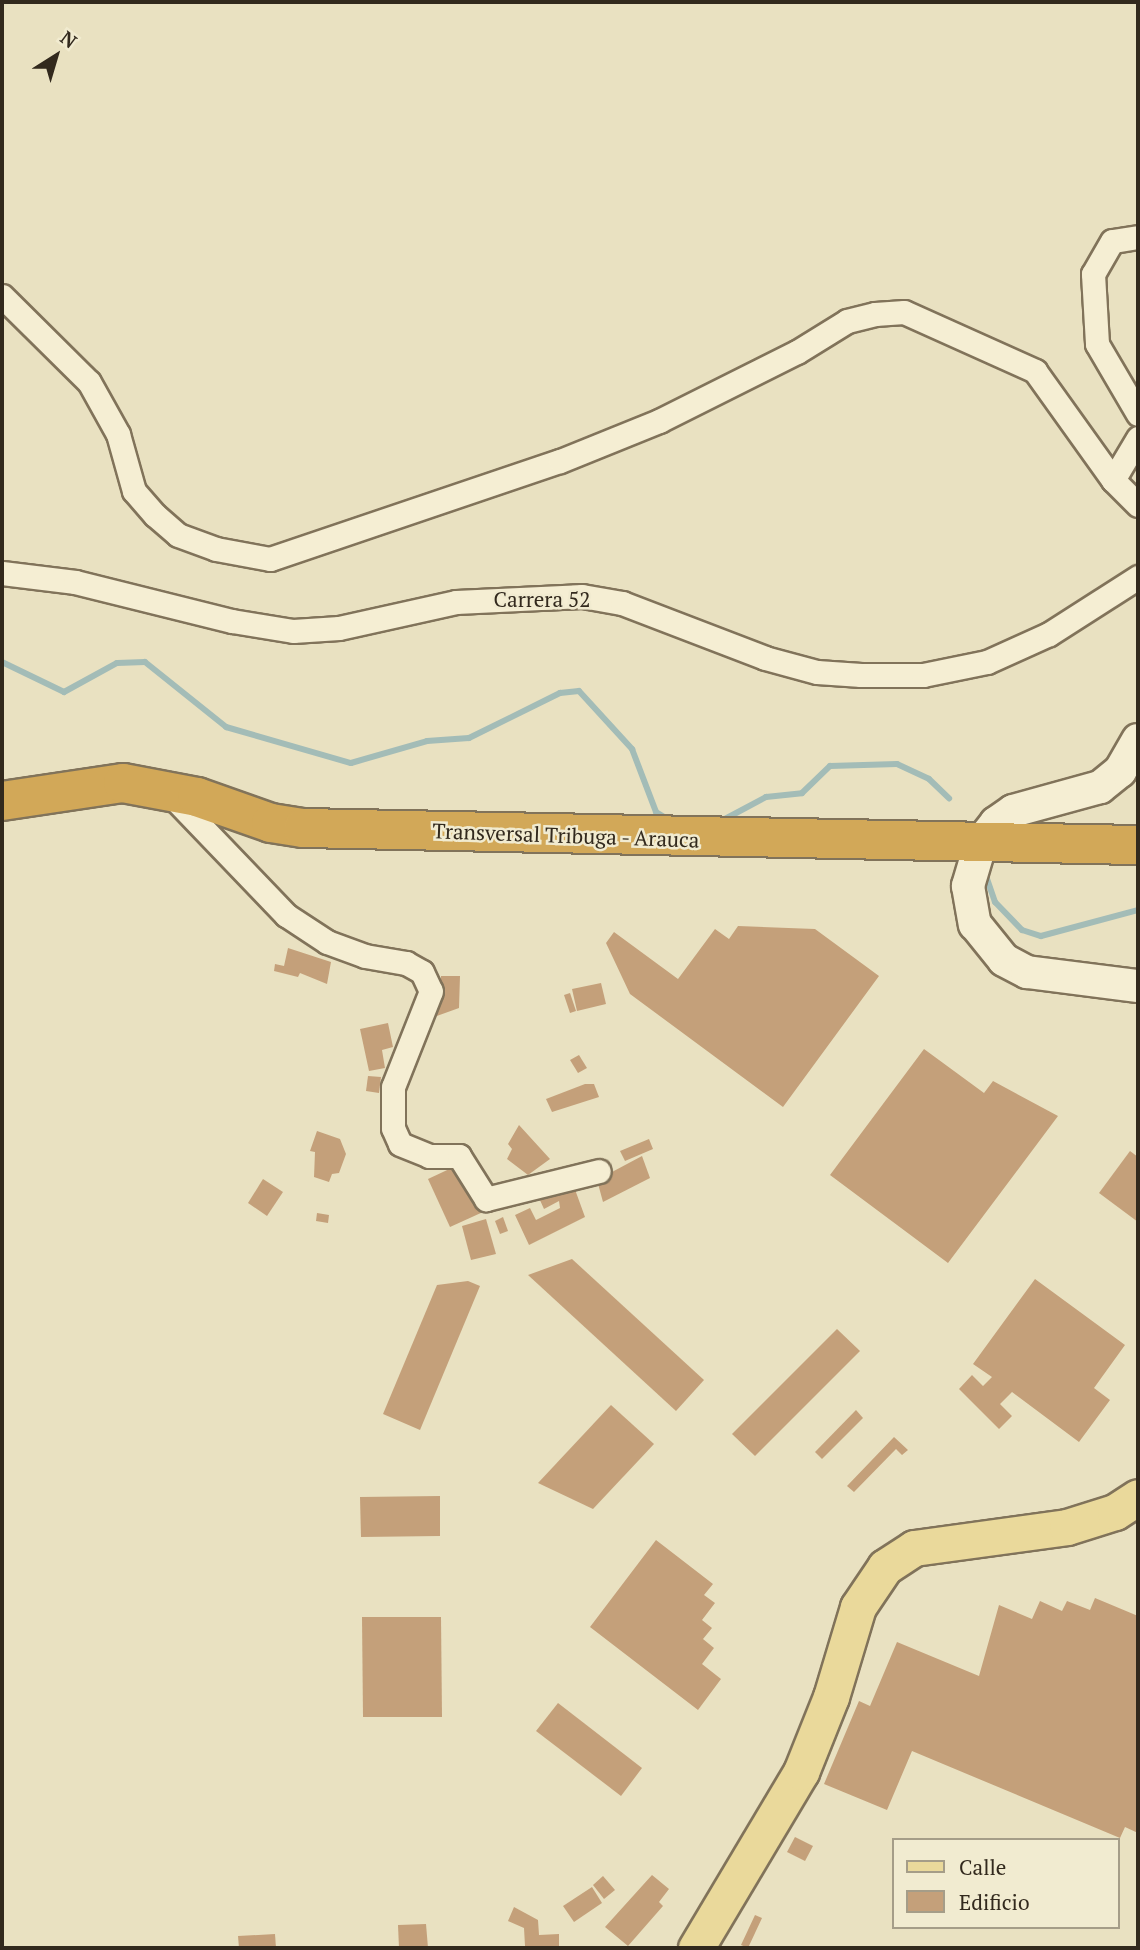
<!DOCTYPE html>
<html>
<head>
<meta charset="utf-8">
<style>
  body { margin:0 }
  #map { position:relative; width:1140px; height:1950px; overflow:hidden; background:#e9e1c1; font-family:"PT Serif",serif }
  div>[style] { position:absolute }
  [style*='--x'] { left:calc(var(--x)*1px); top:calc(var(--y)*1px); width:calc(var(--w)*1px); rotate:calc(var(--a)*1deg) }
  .stream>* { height:6px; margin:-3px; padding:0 3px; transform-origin:3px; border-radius:3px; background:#a3bcb7 }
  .building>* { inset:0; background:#c4a07a }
  .roads { filter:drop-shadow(2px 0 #81735a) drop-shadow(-2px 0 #81735a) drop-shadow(0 2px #81735a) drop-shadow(0 -2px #81735a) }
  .street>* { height:23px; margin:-11.5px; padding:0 11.5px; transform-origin:11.5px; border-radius:11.5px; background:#f5eed3 }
  .secondary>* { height:32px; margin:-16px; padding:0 16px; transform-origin:16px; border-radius:16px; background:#f5eed3 }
  .primary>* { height:35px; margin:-17.5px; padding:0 17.5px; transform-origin:17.5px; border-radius:17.5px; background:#ead99b }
  .highway>* { height:38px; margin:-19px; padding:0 19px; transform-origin:19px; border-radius:19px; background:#d2a858 }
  span { translate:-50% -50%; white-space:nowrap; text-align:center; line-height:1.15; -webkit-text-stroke:5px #f1ebd0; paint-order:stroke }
  .street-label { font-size:21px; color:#32291d }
  .frame { position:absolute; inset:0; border:4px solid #32291d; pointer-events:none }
  .legend { position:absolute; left:892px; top:1838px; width:228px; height:91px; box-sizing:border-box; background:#f1ebd0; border:2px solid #a59d88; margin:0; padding:9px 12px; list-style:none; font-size:21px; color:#32291d }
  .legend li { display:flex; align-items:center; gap:14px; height:35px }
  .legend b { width:35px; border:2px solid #a59d88 }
  .north { position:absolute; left:21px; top:21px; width:70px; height:70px; -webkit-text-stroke:5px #f1ebd0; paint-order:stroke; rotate:37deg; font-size:19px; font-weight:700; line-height:28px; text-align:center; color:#32291d }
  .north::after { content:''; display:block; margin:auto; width:24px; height:32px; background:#32291d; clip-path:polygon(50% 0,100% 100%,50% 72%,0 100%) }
</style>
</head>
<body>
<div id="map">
  <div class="stream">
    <i style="--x:2;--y:662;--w:69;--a:25.8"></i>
    <i style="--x:64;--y:692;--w:60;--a:-28.7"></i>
    <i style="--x:117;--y:663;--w:28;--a:-2"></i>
    <i style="--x:145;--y:662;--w:104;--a:38.7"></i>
    <i style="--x:226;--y:727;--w:130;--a:16.1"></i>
    <i style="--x:351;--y:763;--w:79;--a:-16.1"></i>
    <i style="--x:427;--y:741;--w:42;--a:-4.1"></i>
    <i style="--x:469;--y:738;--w:102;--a:-26.3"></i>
    <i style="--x:560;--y:693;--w:19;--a:-6"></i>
    <i style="--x:579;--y:691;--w:79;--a:47.6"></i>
    <i style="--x:632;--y:749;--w:67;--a:69.1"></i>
    <i style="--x:656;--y:812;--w:13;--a:32"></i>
    <i style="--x:723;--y:820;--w:49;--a:-28.1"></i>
    <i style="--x:766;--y:797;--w:36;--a:-6"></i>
    <i style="--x:802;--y:793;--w:39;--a:-44"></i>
    <i style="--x:830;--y:766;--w:67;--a:-1.7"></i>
    <i style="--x:897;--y:764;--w:35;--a:25"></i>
    <i style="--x:929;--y:779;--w:28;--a:44"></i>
    <i style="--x:985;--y:873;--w:31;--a:71"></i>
    <i style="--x:995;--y:902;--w:39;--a:46"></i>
    <i style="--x:1022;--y:930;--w:20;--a:18"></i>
    <i style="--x:1041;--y:936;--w:100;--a:-15"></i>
  </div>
  <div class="building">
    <i style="clip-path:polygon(738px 926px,815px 929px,879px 976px,783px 1107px,630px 994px,606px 943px,614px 932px,678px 979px,715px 929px,729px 939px)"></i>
    <i style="clip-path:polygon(288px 948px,331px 962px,327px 984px,300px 973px,298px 977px,274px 971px,275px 964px,284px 966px)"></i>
    <i style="clip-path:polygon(441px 976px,460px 976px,459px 1008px,434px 1017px,435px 999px,441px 999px)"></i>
    <i style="clip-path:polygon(601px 983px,606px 1004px,577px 1011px,572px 989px)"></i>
    <i style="clip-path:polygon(570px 993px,576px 1011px,570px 1013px,564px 995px)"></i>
    <i style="clip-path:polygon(388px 1023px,393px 1047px,382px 1050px,385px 1068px,369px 1071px,360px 1029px)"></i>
    <i style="clip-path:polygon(924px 1049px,984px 1093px,993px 1081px,1058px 1116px,948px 1263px,830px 1175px)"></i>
    <i style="clip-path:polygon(579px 1055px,587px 1068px,578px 1073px,570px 1060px)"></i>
    <i style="clip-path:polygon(368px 1076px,381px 1077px,379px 1093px,366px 1091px)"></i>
    <i style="clip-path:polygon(585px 1084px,594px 1084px,599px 1097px,552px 1112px,546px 1099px)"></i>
    <i style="clip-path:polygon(519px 1125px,550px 1159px,528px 1175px,507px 1159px,512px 1149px,508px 1144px)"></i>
    <i style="clip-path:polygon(317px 1131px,340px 1139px,346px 1154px,339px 1173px,332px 1174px,329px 1182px,314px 1177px,315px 1152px,310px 1151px)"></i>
    <i style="clip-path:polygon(649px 1139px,653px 1149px,625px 1161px,620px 1151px)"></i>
    <i style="clip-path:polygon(1130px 1151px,1138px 1157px,1138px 1222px,1099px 1193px)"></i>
    <i style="clip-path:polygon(642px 1156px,650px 1178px,603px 1202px,597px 1180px)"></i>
    <i style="clip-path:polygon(460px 1164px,483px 1212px,450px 1227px,428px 1179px)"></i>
    <i style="clip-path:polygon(263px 1179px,283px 1192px,267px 1216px,248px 1203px)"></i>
    <i style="clip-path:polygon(573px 1184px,585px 1217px,529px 1245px,515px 1215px,530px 1208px,536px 1220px,560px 1208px,559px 1201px,544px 1209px,539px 1198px)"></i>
    <i style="clip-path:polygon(317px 1213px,329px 1215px,328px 1223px,316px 1221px)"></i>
    <i style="clip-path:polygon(503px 1217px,508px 1231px,500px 1234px,495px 1221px)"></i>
    <i style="clip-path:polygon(486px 1219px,496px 1254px,471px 1260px,462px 1226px)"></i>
    <i style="clip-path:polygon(572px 1259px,704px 1380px,676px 1411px,528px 1275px)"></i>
    <i style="clip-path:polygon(1035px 1279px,1125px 1345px,1094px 1388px,1110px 1400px,1079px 1442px,1012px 1392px,1000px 1404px,1012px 1416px,999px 1429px,959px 1389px,972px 1375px,983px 1386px,992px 1377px,973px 1364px)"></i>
    <i style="clip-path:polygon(468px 1281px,480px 1286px,420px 1430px,383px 1414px,437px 1285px)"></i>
    <i style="clip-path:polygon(837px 1329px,860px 1351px,755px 1456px,732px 1434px)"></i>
    <i style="clip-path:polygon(611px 1405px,654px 1444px,593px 1509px,538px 1483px)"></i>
    <i style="clip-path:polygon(856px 1410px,863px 1418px,822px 1459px,815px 1452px)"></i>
    <i style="clip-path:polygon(894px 1437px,908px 1450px,902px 1455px,896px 1449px,854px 1492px,847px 1486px)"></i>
    <i style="clip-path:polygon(440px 1496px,440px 1536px,361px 1537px,360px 1497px)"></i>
    <i style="clip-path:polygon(656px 1540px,713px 1584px,704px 1595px,715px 1603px,702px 1620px,712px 1628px,703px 1639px,714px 1648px,702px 1664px,721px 1679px,698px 1710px,590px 1627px)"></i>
    <i style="clip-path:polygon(1095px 1598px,1138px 1616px,1138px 1833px,1125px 1827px,1120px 1838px,912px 1751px,887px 1810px,824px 1784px,859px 1701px,870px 1706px,897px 1642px,979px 1676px,999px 1605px,1032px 1619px,1040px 1601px,1062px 1611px,1067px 1601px,1090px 1610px)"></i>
    <i style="clip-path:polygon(362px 1617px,441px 1617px,442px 1717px,363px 1717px)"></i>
    <i style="clip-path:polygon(558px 1703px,642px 1768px,621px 1796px,536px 1731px)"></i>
    <i style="clip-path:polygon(795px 1837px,813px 1846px,805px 1861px,787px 1852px)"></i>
    <i style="clip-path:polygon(652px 1875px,669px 1889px,659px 1902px,663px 1906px,628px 1946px,605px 1927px)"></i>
    <i style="clip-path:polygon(603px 1876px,615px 1890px,604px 1899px,593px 1885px)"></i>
    <i style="clip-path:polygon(592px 1887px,602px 1903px,574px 1922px,563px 1906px)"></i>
    <i style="clip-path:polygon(514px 1907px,538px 1920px,539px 1935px,559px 1934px,559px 1948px,525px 1946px,524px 1928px,508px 1921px)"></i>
    <i style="clip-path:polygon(755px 1915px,762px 1918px,748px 1948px,741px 1945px)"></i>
    <i style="clip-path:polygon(426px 1924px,428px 1948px,399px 1948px,398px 1925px)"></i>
    <i style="clip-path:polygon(275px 1934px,276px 1948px,239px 1948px,238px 1936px)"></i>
  </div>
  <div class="roads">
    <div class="street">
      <i style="--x:1138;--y:237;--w:26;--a:171"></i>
      <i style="--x:1112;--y:241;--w:38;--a:120"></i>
      <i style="--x:1093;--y:274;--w:70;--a:86.7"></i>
      <i style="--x:1097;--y:344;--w:81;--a:59.6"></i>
      <i style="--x:2;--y:296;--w:122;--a:44.7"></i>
      <i style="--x:89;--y:382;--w:60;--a:60.9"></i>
      <i style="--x:118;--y:434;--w:59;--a:74.3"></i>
      <i style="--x:134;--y:491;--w:32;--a:49"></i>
      <i style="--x:155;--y:515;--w:30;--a:41"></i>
      <i style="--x:178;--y:535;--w:40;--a:20.2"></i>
      <i style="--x:216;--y:549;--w:55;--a:10.5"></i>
      <i style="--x:270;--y:559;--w:306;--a:-18.7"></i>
      <i style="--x:560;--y:461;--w:107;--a:-22"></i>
      <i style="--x:659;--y:421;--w:154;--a:-26.6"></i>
      <i style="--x:797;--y:352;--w:59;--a:-31.8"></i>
      <i style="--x:847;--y:321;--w:29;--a:-14"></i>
      <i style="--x:875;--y:314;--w:29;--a:-4"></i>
      <i style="--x:904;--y:312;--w:144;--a:24.2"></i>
      <i style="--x:1035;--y:371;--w:134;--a:54.4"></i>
      <i style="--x:1113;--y:480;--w:35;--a:45"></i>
      <i style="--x:1113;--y:480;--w:49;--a:-59.2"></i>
      <i style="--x:2;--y:573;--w:74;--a:7"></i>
      <i style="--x:75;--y:582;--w:162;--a:14"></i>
      <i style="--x:232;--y:621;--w:62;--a:9.3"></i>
      <i style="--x:293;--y:631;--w:46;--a:-3.7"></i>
      <i style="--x:339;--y:628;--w:120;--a:-12.5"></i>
      <i style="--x:456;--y:602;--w:126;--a:-2.7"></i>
      <i style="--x:582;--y:596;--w:41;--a:9.9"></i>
      <i style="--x:622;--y:603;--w:153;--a:21"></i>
      <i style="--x:765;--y:658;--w:54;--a:15.1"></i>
      <i style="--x:817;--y:672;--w:44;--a:3.9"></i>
      <i style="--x:861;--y:675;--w:62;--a:0"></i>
      <i style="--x:923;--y:675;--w:65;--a:-11.5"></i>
      <i style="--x:987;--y:662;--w:68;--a:-24.3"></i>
      <i style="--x:1049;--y:634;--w:106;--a:-32.6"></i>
      <i style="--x:170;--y:794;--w:168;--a:46.2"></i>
      <i style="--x:286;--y:915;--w:49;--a:33.4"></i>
      <i style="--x:327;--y:942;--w:40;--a:20.2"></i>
      <i style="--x:365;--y:956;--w:42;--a:9.7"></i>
      <i style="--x:406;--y:963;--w:18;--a:29"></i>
      <i style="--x:422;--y:972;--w:21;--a:65"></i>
      <i style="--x:431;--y:991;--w:103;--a:111.6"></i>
      <i style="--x:393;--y:1087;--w:41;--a:90"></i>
      <i style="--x:393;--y:1128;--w:17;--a:66"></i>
      <i style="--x:400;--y:1144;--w:31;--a:22"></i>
      <i style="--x:429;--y:1156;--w:30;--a:0"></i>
      <i style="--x:459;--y:1156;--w:51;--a:57.9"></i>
      <i style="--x:486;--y:1199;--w:116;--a:-13.9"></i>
    </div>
    <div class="secondary">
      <i style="--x:1138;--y:740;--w:36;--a:120"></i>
      <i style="--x:1120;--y:771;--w:26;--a:141"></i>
      <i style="--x:1100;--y:787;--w:90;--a:164.6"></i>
      <i style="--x:1013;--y:811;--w:21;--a:145"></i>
      <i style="--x:996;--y:823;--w:24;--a:128"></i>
      <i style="--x:981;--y:842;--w:46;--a:106.5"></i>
      <i style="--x:968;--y:886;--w:39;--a:80"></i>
      <i style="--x:975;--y:924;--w:46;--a:51.1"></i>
      <i style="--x:1004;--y:960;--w:26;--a:28"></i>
      <i style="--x:1027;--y:972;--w:112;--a:7.2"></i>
    </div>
    <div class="primary">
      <i style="--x:696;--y:1948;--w:205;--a:-59.2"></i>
      <i style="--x:801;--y:1772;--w:81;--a:-68.2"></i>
      <i style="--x:831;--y:1697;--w:94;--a:-73.3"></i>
      <i style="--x:858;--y:1607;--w:48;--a:-56"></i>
      <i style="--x:885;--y:1567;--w:35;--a:-33"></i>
      <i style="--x:914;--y:1548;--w:154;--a:-7.8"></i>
      <i style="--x:1067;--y:1527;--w:50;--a:-17.4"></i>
      <i style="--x:1115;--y:1512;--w:27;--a:-33"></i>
    </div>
    <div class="highway">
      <i style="--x:2;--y:801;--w:122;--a:-8.5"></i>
      <i style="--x:123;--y:783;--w:75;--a:10.7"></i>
      <i style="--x:197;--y:797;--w:78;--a:19.4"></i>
      <i style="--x:271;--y:823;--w:32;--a:9"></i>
      <i style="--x:303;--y:828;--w:835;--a:1.17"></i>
    </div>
  </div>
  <div class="street-label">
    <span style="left:542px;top:599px">Carrera 52</span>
    <span style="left:566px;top:835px;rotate:2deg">Transversal Tribuga - Arauca</span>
  </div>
  <div class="frame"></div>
  <ul class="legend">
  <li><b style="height:9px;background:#ead99b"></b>Calle</li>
  <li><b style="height:19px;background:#c4a07a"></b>Edificio</li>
  </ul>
  <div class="north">N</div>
</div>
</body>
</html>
